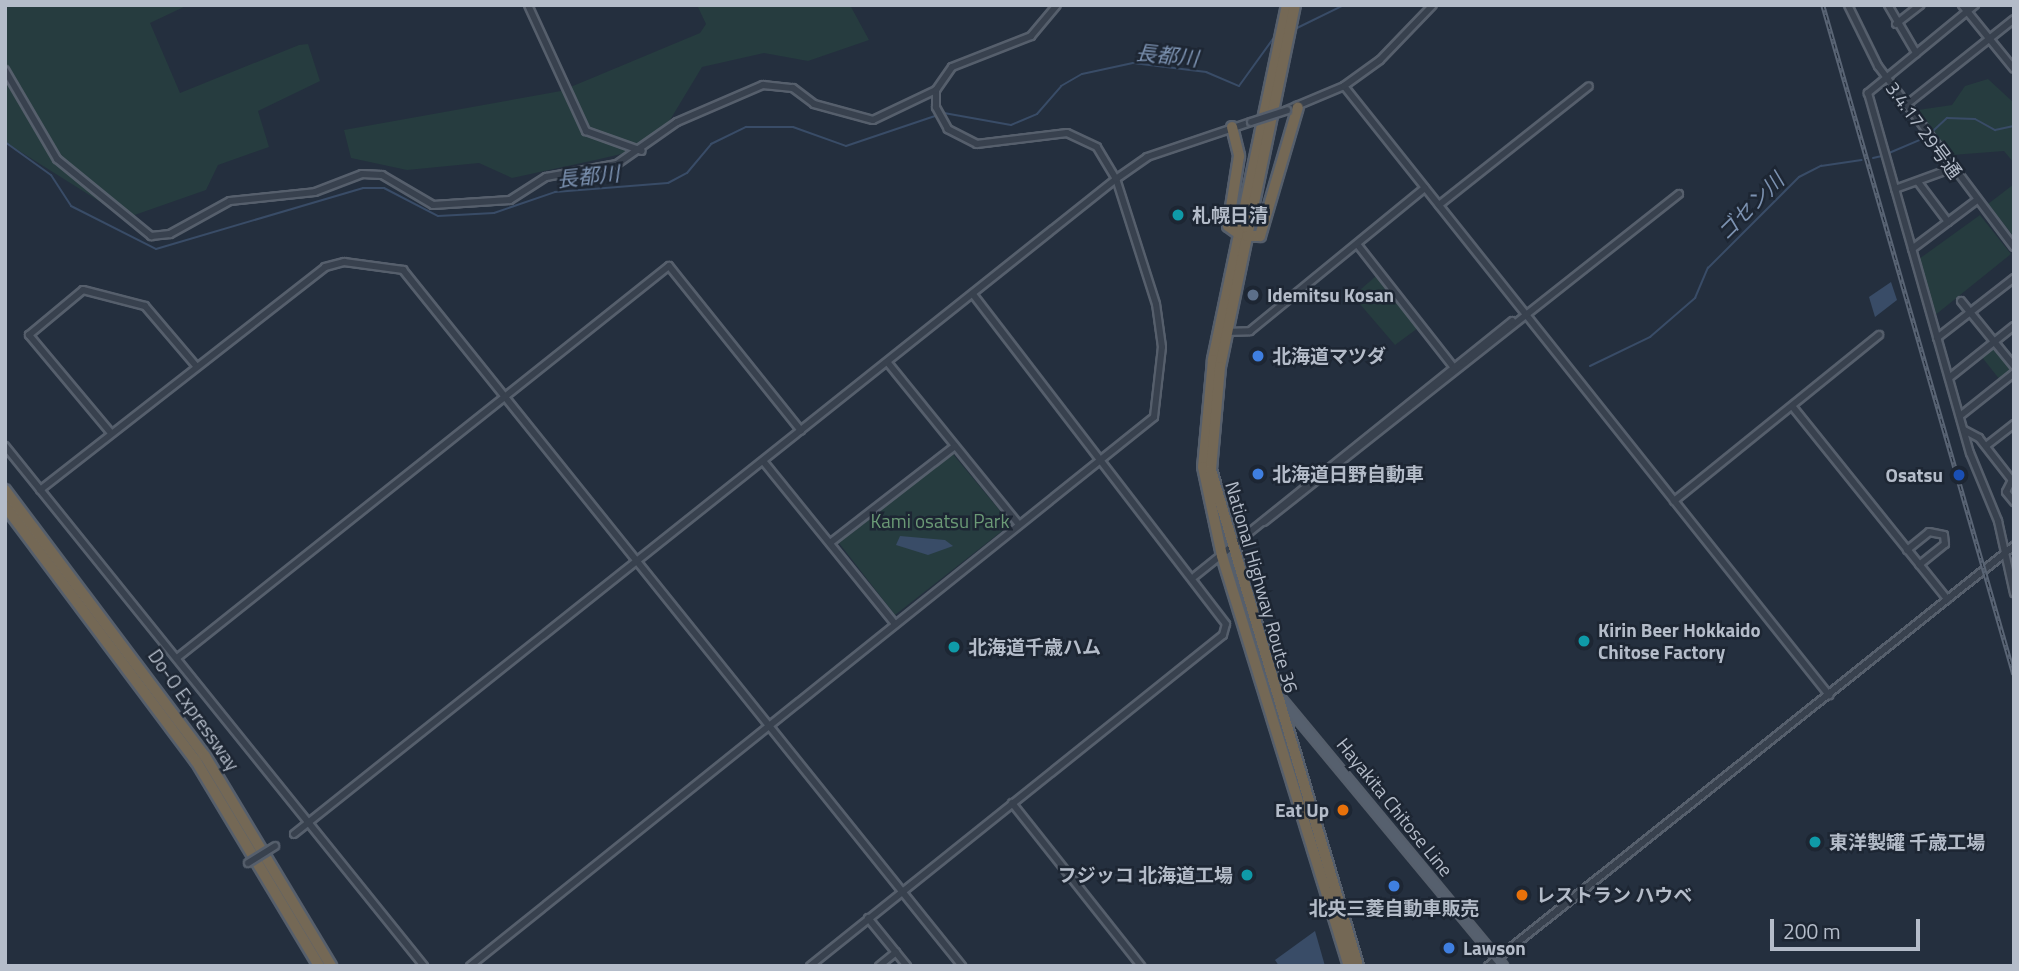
<!DOCTYPE html>
<html>
<head>
<meta charset="utf-8">
<style>
  body { margin:0 }
  #map { position:relative; width:2019px; height:971px; overflow:hidden; background:#242f3e; font-family:"Titillium Web","Noto Sans JP",sans-serif }
  div>[style] { position:absolute }
  [style*='--x'] { left:calc(var(--x)*1px); top:calc(var(--y)*1px); width:calc(var(--w)*1px); rotate:calc(var(--a)*1deg) }
  .green>* { inset:0; background:#263c3f }
  .water>* { inset:0; background:#394c67 }
  .stream>* { height:2px; margin:-1px; padding:0 1px; transform-origin:1px; border-radius:1px; background:#394c67 }
  .roads { filter:drop-shadow(2px 0 #565f6c) drop-shadow(-2px 0 #565f6c) drop-shadow(0 2px #565f6c) drop-shadow(0 -2px #565f6c) }
  .minor>* { height:6px; margin:-3px; padding:0 3px; transform-origin:3px; border-radius:3px; background:#38414e }
  .major>* { height:8px; margin:-4px; padding:0 4px; transform-origin:4px; border-radius:4px; background:#56606e }
  .highway>* { height:10px; margin:-5px; padding:0 5px; transform-origin:5px; border-radius:5px; background:#746855 }
  .rail>* { height:4.5px; margin-top:-2.25px; transform-origin:0; background:repeating-linear-gradient(90deg,#1d2633 0 5px,#5a6575 0 10px); box-sizing:border-box; border-block:2px solid #5a6575 }
  .bridges { filter:drop-shadow(2px 0 #565f6c) drop-shadow(-2px 0 #565f6c) drop-shadow(0 2px #565f6c) drop-shadow(0 -2px #565f6c) }
  .minor-bridge>* { height:6px; margin:-3px; padding:0 3px; transform-origin:3px; border-radius:3px; background:#38414e }
  .dots>* { width:19px; height:19px; translate:-50% -50%; box-sizing:border-box; border:4px solid #1d2633; border-radius:50% }
  span { translate:-50% -50%; white-space:nowrap; text-align:center; line-height:1.15; -webkit-text-stroke:5px #1d2633; paint-order:stroke }
  .street-label { font-size:19px; color:#b4bcc9 }
  .poi-label { font-size:19px; color:#b4bcc9; font-weight:700 }
  .left { translate:0 -50%; text-align:left }
  .right { translate:-100% -50%; text-align:right }
  .park-label { font-size:19px; color:#6b9a76 }
  .water-label { font-size:21px; color:#7c92b1; font-style:italic }
  .frame { position:absolute; inset:0; border:7px solid #b4bcc9; pointer-events:none }
  .scale { position:absolute; left:1770px; top:919px; width:150px; height:32px; box-sizing:border-box; border:4px solid #b4bcc9; border-top:0; padding-left:9px; font-size:21px; line-height:24px; white-space:nowrap; color:#b4bcc9; -webkit-text-stroke:5px #1d2633; paint-order:stroke }
</style>
</head>
<body>
<div id="map">
  <div class="green">
    <i style="clip-path:polygon(5px 5px,188px 5px,150px 23px,180px 93px,299px 45px,308px 44px,320px 81px,258px 111px,269px 147px,218px 165px,206px 190px,126px 218px,5px 142px)"></i>
    <i style="clip-path:polygon(697px 5px,850px 5px,869px 40px,808px 61px,764px 53px,702px 67px,670px 120px,638px 150px,600px 159px,512px 178px,479px 163px,407px 170px,351px 158px,344px 130px,561px 91px,700px 33px,706px 24px)"></i>
    <i style="clip-path:polygon(1988px 79px,2014px 103px,2014px 163px,2004px 151px,1952px 155px,1918px 110px,1952px 105px,1965px 86px)"></i>
    <i style="clip-path:polygon(2014px 184px,2014px 237px,1988px 204px)"></i>
    <i style="clip-path:polygon(1980px 215px,2011px 254px,1934px 316px,1919px 259px)"></i>
    <i style="clip-path:polygon(1376px 276px,1418px 328px,1395px 345px,1353px 296px)"></i>
    <i style="clip-path:polygon(1994px 346px,2013px 370px,2000px 380px,1981px 356px)"></i>
    <i style="clip-path:polygon(952px 453px,1011px 524px,895px 615px,839px 543px)"></i>
  </div>
  <div class="water">
    <i style="clip-path:polygon(1891px 282px,1897px 300px,1875px 317px,1869px 297px)"></i>
    <i style="clip-path:polygon(900px 536px,945px 540px,953px 546px,928px 555px,896px 545px)"></i>
    <i style="clip-path:polygon(1315px 931px,1325px 966px,1279px 966px,1275px 960px)"></i>
  </div>
  <div class="stream">
    <i style="--x:1297;--y:28;--w:52;--a:-26.1"></i>
    <i style="--x:944;--y:113;--w:68;--a:10.2"></i>
    <i style="--x:1011;--y:125;--w:28;--a:-23"></i>
    <i style="--x:1037;--y:114;--w:37;--a:-49"></i>
    <i style="--x:1061;--y:86;--w:24;--a:-30"></i>
    <i style="--x:1082;--y:74;--w:52;--a:-12.2"></i>
    <i style="--x:1133;--y:63;--w:74;--a:7"></i>
    <i style="--x:1206;--y:72;--w:36;--a:23"></i>
    <i style="--x:1239;--y:86;--w:62;--a:-54.2"></i>
    <i style="--x:1934;--y:130;--w:18;--a:-43"></i>
    <i style="--x:1947;--y:118;--w:28;--a:2"></i>
    <i style="--x:1975;--y:119;--w:23;--a:29"></i>
    <i style="--x:1995;--y:130;--w:19;--a:-12"></i>
    <i style="--x:5;--y:142;--w:57;--a:35.7"></i>
    <i style="--x:51;--y:175;--w:37;--a:57"></i>
    <i style="--x:71;--y:206;--w:95;--a:26.8"></i>
    <i style="--x:156;--y:249;--w:216;--a:-16.4"></i>
    <i style="--x:363;--y:188;--w:21;--a:0"></i>
    <i style="--x:384;--y:188;--w:61;--a:27.4"></i>
    <i style="--x:438;--y:216;--w:56;--a:-3.1"></i>
    <i style="--x:494;--y:213;--w:65;--a:-19"></i>
    <i style="--x:555;--y:192;--w:113;--a:-4.6"></i>
    <i style="--x:668;--y:183;--w:21;--a:-28"></i>
    <i style="--x:687;--y:173;--w:38;--a:-50"></i>
    <i style="--x:711;--y:144;--w:39;--a:-26"></i>
    <i style="--x:746;--y:127;--w:47;--a:0"></i>
    <i style="--x:793;--y:127;--w:56;--a:19.7"></i>
    <i style="--x:846;--y:146;--w:97;--a:-18.6"></i>
    <i style="--x:1889;--y:153;--w:38;--a:-23"></i>
    <i style="--x:1873;--y:158;--w:9;--a:-13"></i>
    <i style="--x:1590;--y:366;--w:67;--a:-25.8"></i>
    <i style="--x:1650;--y:337;--w:60;--a:-40.9"></i>
    <i style="--x:1695;--y:298;--w:33;--a:-67"></i>
    <i style="--x:1708;--y:268;--w:129;--a:-45"></i>
    <i style="--x:1799;--y:177;--w:25;--a:-27"></i>
    <i style="--x:1821;--y:166;--w:41;--a:-8.3"></i>
  </div>
  <div class="roads">
    <div class="minor">
      <i style="--x:528;--y:5;--w:139;--a:65.3"></i>
      <i style="--x:586;--y:131;--w:59;--a:19.7"></i>
      <i style="--x:1848;--y:5;--w:68;--a:63.8"></i>
      <i style="--x:1878;--y:66;--w:226;--a:53.1"></i>
      <i style="--x:1888;--y:5;--w:56;--a:59.7"></i>
      <i style="--x:1962;--y:5;--w:82;--a:50.9"></i>
      <i style="--x:1975;--y:5;--w:139;--a:140.6"></i>
      <i style="--x:1868;--y:93;--w:374;--a:74.2"></i>
      <i style="--x:1970;--y:453;--w:74;--a:67.6"></i>
      <i style="--x:1998;--y:521;--w:74;--a:77.5"></i>
      <i style="--x:1896;--y:24;--w:31;--a:-38"></i>
      <i style="--x:5;--y:70;--w:103;--a:59.7"></i>
      <i style="--x:57;--y:159;--w:122;--a:39.3"></i>
      <i style="--x:151;--y:236;--w:19;--a:-6"></i>
      <i style="--x:170;--y:234;--w:68;--a:-28.8"></i>
      <i style="--x:230;--y:201;--w:85;--a:-6"></i>
      <i style="--x:315;--y:192;--w:50;--a:-21"></i>
      <i style="--x:362;--y:174;--w:20;--a:3"></i>
      <i style="--x:382;--y:175;--w:59;--a:30.5"></i>
      <i style="--x:433;--y:205;--w:77;--a:-3.7"></i>
      <i style="--x:510;--y:200;--w:43;--a:-32.6"></i>
      <i style="--x:546;--y:177;--w:72;--a:-10.4"></i>
      <i style="--x:617;--y:164;--w:73;--a:-35"></i>
      <i style="--x:677;--y:122;--w:94;--a:-23.3"></i>
      <i style="--x:763;--y:85;--w:30;--a:6"></i>
      <i style="--x:793;--y:88;--w:26;--a:37"></i>
      <i style="--x:814;--y:104;--w:61;--a:15.2"></i>
      <i style="--x:873;--y:120;--w:70;--a:-25.5"></i>
      <i style="--x:1344;--y:86;--w:779;--a:51.47"></i>
      <i style="--x:1906;--y:105;--w:138;--a:-38.5"></i>
      <i style="--x:1287;--y:110;--w:62;--a:-22.8"></i>
      <i style="--x:1344;--y:86;--w:44;--a:-35.8"></i>
      <i style="--x:1380;--y:60;--w:76;--a:-46.1"></i>
      <i style="--x:1918;--y:182;--w:50;--a:53.1"></i>
      <i style="--x:1895;--y:189;--w:62;--a:-19.9"></i>
      <i style="--x:1439;--y:205;--w:191;--a:-38.4"></i>
      <i style="--x:1357;--y:244;--w:159;--a:51.9"></i>
      <i style="--x:1912;--y:249;--w:81;--a:-37"></i>
      <i style="--x:1961;--y:301;--w:84;--a:50.8"></i>
      <i style="--x:1225;--y:332;--w:25;--a:-2"></i>
      <i style="--x:1250;--y:331;--w:226;--a:-39.3"></i>
      <i style="--x:1937;--y:338;--w:98;--a:-37.9"></i>
      <i style="--x:888;--y:363;--w:208;--a:51"></i>
      <i style="--x:1949;--y:378;--w:83;--a:-38.7"></i>
      <i style="--x:1792;--y:406;--w:248;--a:51.2"></i>
      <i style="--x:1960;--y:416;--w:69;--a:-38.5"></i>
      <i style="--x:1964;--y:430;--w:17;--a:28"></i>
      <i style="--x:1979;--y:438;--w:57;--a:52.1"></i>
      <i style="--x:111;--y:433;--w:128;--a:-129.9"></i>
      <i style="--x:29;--y:335;--w:70;--a:-39.8"></i>
      <i style="--x:83;--y:290;--w:64;--a:14.5"></i>
      <i style="--x:145;--y:306;--w:79;--a:49.6"></i>
      <i style="--x:5;--y:446;--w:668;--a:51.14"></i>
      <i style="--x:1986;--y:446;--w:36;--a:-38"></i>
      <i style="--x:763;--y:461;--w:210;--a:51"></i>
      <i style="--x:2012;--y:480;--w:13;--a:117"></i>
      <i style="--x:2006;--y:492;--w:13;--a:51"></i>
      <i style="--x:40;--y:490;--w:362;--a:-38"></i>
      <i style="--x:325;--y:267;--w:20;--a:-15"></i>
      <i style="--x:344;--y:262;--w:60;--a:7.7"></i>
      <i style="--x:403;--y:270;--w:893;--a:51.23"></i>
      <i style="--x:1674;--y:501;--w:264;--a:-39"></i>
      <i style="--x:1264;--y:522;--w:529;--a:-38.32"></i>
      <i style="--x:830;--y:543;--w:158;--a:-37.8"></i>
      <i style="--x:1907;--y:550;--w:28;--a:-39"></i>
      <i style="--x:1929;--y:532;--w:15;--a:11"></i>
      <i style="--x:1944;--y:535;--w:9;--a:84"></i>
      <i style="--x:1945;--y:544;--w:33;--a:141"></i>
      <i style="--x:1195;--y:576;--w:407;--a:-38.8"></i>
      <i style="--x:177;--y:658;--w:629;--a:-38.55"></i>
      <i style="--x:669;--y:266;--w:211;--a:51.3"></i>
      <i style="--x:1012;--y:803;--w:208;--a:51.6"></i>
      <i style="--x:294;--y:834;--w:1051;--a:-38.55"></i>
      <i style="--x:1116;--y:179;--w:38;--a:-35"></i>
      <i style="--x:1147;--y:157;--w:110;--a:-18.6"></i>
      <i style="--x:868;--y:918;--w:62;--a:50.9"></i>
      <i style="--x:470;--y:966;--w:877;--a:-38.75"></i>
      <i style="--x:1154;--y:417;--w:70;--a:-83.5"></i>
      <i style="--x:1162;--y:347;--w:43;--a:-97.9"></i>
      <i style="--x:1156;--y:304;--w:131;--a:-107.7"></i>
      <i style="--x:1116;--y:179;--w:37;--a:-121"></i>
      <i style="--x:1097;--y:147;--w:33;--a:-155"></i>
      <i style="--x:1067;--y:133;--w:91;--a:173"></i>
      <i style="--x:977;--y:144;--w:33;--a:-153"></i>
      <i style="--x:948;--y:129;--w:25;--a:-119"></i>
      <i style="--x:936;--y:107;--w:17;--a:-90"></i>
      <i style="--x:936;--y:90;--w:28;--a:-55"></i>
      <i style="--x:952;--y:67;--w:85;--a:-21.4"></i>
      <i style="--x:1031;--y:36;--w:40;--a:-50"></i>
      <i style="--x:810;--y:966;--w:529;--a:-38.71"></i>
      <i style="--x:1223;--y:635;--w:11;--a:-75"></i>
      <i style="--x:1226;--y:624;--w:416;--a:-127.5"></i>
      <i style="--x:879;--y:966;--w:22;--a:-39"></i>
      <i style="--x:1488;--y:966;--w:673;--a:-38.61"></i>
    </div>
    <div class="major">
      <i style="--x:1259;--y:672;--w:382;--a:50.3"></i>
    </div>
    <div class="highway">
      <i style="--x:1287;--y:5;--w:363;--a:101.8"></i>
      <i style="--x:1213;--y:360;--w:107;--a:95.3"></i>
      <i style="--x:1203;--y:467;--w:91;--a:77.9"></i>
      <i style="--x:1222;--y:556;--w:429;--a:72.8"></i>
      <i style="--x:1295;--y:5;--w:370;--a:101.7"></i>
      <i style="--x:1220;--y:367;--w:103;--a:95"></i>
      <i style="--x:1211;--y:470;--w:517;--a:73.49"></i>
      <i style="--x:1232;--y:127;--w:30;--a:76"></i>
      <i style="--x:1239;--y:156;--w:71;--a:98.9"></i>
      <i style="--x:1228;--y:226;--w:14;--a:36"></i>
      <i style="--x:1247;--y:236;--w:13;--a:0"></i>
      <i style="--x:1260;--y:236;--w:134;--a:-73.6"></i>
      <i style="--x:5;--y:490;--w:333;--a:53.1"></i>
      <i style="--x:205;--y:756;--w:245;--a:59"></i>
      <i style="--x:5;--y:506;--w:319;--a:53.2"></i>
      <i style="--x:196;--y:761;--w:239;--a:59"></i>
    </div>
  </div>
  <div class="rail">
    <i style="--x:1823;--y:5;--w:696;--a:74.07"></i>
  </div>
  <div class="bridges">
    <div class="minor-bridge">
      <i style="--x:1251;--y:122;--w:38;--a:-18"></i>
      <i style="--x:248;--y:863;--w:32;--a:-32"></i>
    </div>
  </div>
  <div class="dots">
    <i style="left:1178px;top:215px;background:#0f9aa8"></i>
    <i style="left:1253px;top:295px;background:#5c6f8a"></i>
    <i style="left:1258px;top:356px;background:#3f7fe0"></i>
    <i style="left:1258px;top:474px;background:#3f7fe0"></i>
    <i style="left:1959px;top:475px;background:#1a4fb4"></i>
    <i style="left:1584px;top:641px;background:#0f9aa8"></i>
    <i style="left:954px;top:647px;background:#0f9aa8"></i>
    <i style="left:1343px;top:810px;background:#e8710a"></i>
    <i style="left:1815px;top:842px;background:#0f9aa8"></i>
    <i style="left:1247px;top:875px;background:#0f9aa8"></i>
    <i style="left:1394px;top:886px;background:#3f7fe0"></i>
    <i style="left:1522px;top:895px;background:#e8710a"></i>
    <i style="left:1449px;top:948px;background:#3f7fe0"></i>
  </div>
  <div class="street-label">
    <span style="left:1924px;top:130px;rotate:54deg">3.4.17 29号通</span>
    <span style="left:1262px;top:587px;rotate:74deg">National Highway Route 36</span>
    <span style="left:194px;top:710px;rotate:55deg">Do-O Expressway</span>
    <span style="left:1395px;top:807px;rotate:51deg">Hayakita Chitose Line</span>
  </div>
  <div class="poi-label">
    <span class="left" style="left:1192px;top:215px">札幌日清</span>
    <span class="left" style="left:1267px;top:295px">Idemitsu Kosan</span>
    <span class="left" style="left:1272px;top:356px">北海道マツダ</span>
    <span class="left" style="left:1272px;top:474px">北海道日野自動車</span>
    <span class="right" style="left:1943px;top:475px">Osatsu</span>
    <span class="left" style="left:1598px;top:641px">Kirin Beer Hokkaido<br>Chitose Factory</span>
    <span class="left" style="left:968px;top:647px">北海道千歳ハム</span>
    <span class="right" style="left:1329px;top:810px">Eat Up</span>
    <span class="left" style="left:1829px;top:842px">東洋製罐 千歳工場</span>
    <span class="right" style="left:1233px;top:875px">フジッコ 北海道工場</span>
    <span class="left" style="left:1536px;top:895px">レストラン ハウベ</span>
    <span style="left:1394px;top:908px">北央三菱自動車販売</span>
    <span class="left" style="left:1463px;top:948px">Lawson</span>
  </div>
  <div class="park-label">
    <span style="left:940px;top:521px">Kami osatsu Park</span>
  </div>
  <div class="water-label">
    <span style="left:1167px;top:55px;rotate:6deg">長都川</span>
    <span style="left:588px;top:176px;rotate:-6deg">長都川</span>
    <span style="left:1750px;top:206px;rotate:-45deg">ゴセン川</span>
  </div>
  <div class="frame"></div>
  <div class="scale">200 m</div>
</div>
</body>
</html>
